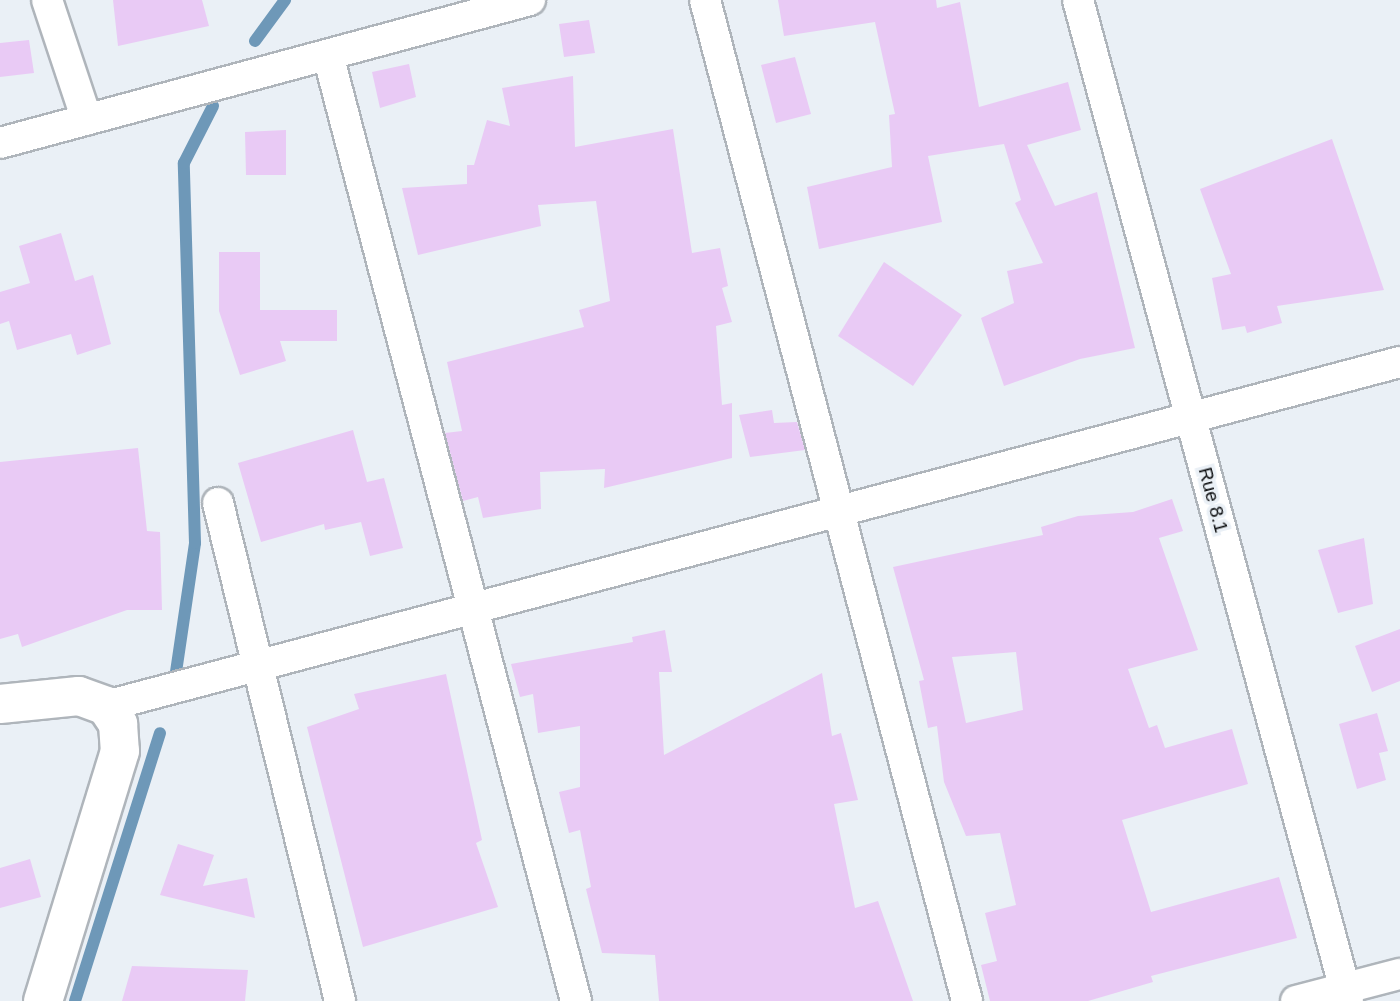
<!DOCTYPE html>
<html>
<head>
<meta charset="utf-8">
<style>
  body { margin:0 }
  #map { position:relative; width:1400px; height:1001px; overflow:hidden; background:#eaf0f6; font-family:Arial,sans-serif }
  div>[style] { position:absolute }
  [style*='--x'] { left:calc(var(--x)*1px); top:calc(var(--y)*1px); width:calc(var(--w)*1px); rotate:calc(var(--a)*1deg) }
  .stream>* { height:12px; margin:-6px; padding:0 6px; transform-origin:6px; border-radius:6px; background:#6e98b8 }
  .building>* { inset:0; background:#e9caf5 }
  .roads { filter:drop-shadow(2px 0 #afb5bb) drop-shadow(-2px 0 #afb5bb) drop-shadow(0 2px #afb5bb) drop-shadow(0 -2px #afb5bb) }
  .street>* { height:30px; margin:-15px; padding:0 15px; transform-origin:15px; border-radius:15px; background:#fff }
  .secondary>* { height:38px; margin:-19px; padding:0 19px; transform-origin:19px; border-radius:19px; background:#fff }
  span { translate:-50% -50%; white-space:nowrap; text-align:center; line-height:1.15; -webkit-text-stroke:7px #eaf0f6; paint-order:stroke }
  .street-label { font-size:19px; color:#0b0d0f }
</style>
</head>
<body>
<div id="map">
  <div class="stream">
    <i style="--x:255;--y:41;--w:51;--a:-53.8"></i>
    <i style="--x:176;--y:672;--w:130;--a:-81.6"></i>
    <i style="--x:195;--y:543;--w:380;--a:-91.7"></i>
    <i style="--x:184;--y:163;--w:64;--a:-63"></i>
    <i style="--x:75;--y:1001;--w:281;--a:-72.4"></i>
  </div>
  <div class="building">
    <i style="clip-path:polygon(113px 0,202px 0,209px 26px,118px 46px)"></i>
    <i style="clip-path:polygon(778px 0,936px 0,937px 8px,960px 2px,979px 107px,1068px 82px,1081px 130px,1027px 145px,1055px 206px,1097px 192px,1135px 348px,1080px 359px,1004px 386px,981px 318px,1014px 303px,1007px 271px,1043px 263px,1015px 203px,1021px 200px,1004px 144px,928px 156px,942px 222px,819px 249px,807px 187px,892px 167px,889px 115px,895px 114px,875px 22px,784px 36px)"></i>
    <i style="clip-path:polygon(589px 20px,595px 53px,564px 57px,559px 24px)"></i>
    <i style="clip-path:polygon(29px 40px,34px 73px,0 77px,0 43px)"></i>
    <i style="clip-path:polygon(795px 57px,811px 114px,776px 123px,761px 65px)"></i>
    <i style="clip-path:polygon(409px 64px,416px 97px,380px 108px,372px 72px)"></i>
    <i style="clip-path:polygon(573px 76px,575px 147px,673px 129px,692px 253px,720px 248px,728px 286px,722px 288px,732px 322px,716px 326px,722px 405px,732px 403px,732px 458px,604px 488px,605px 469px,540px 472px,541px 509px,483px 518px,478px 497px,463px 501px,445px 433px,462px 431px,447px 362px,584px 327px,579px 310px,610px 301px,596px 201px,538px 205px,541px 226px,418px 255px,402px 188px,467px 184px,467px 165px,474px 165px,487px 120px,510px 126px,502px 88px)"></i>
    <i style="clip-path:polygon(286px 130px,286px 175px,246px 175px,245px 132px)"></i>
    <i style="clip-path:polygon(1332px 139px,1384px 290px,1277px 306px,1282px 323px,1247px 333px,1245px 326px,1222px 330px,1212px 278px,1231px 274px,1200px 189px)"></i>
    <i style="clip-path:polygon(61px 233px,75px 281px,93px 275px,111px 344px,77px 355px,71px 334px,17px 350px,9px 321px,0 324px,0 292px,30px 283px,19px 246px)"></i>
    <i style="clip-path:polygon(219px 252px,260px 252px,260px 310px,337px 310px,337px 341px,280px 341px,286px 361px,240px 375px,219px 311px)"></i>
    <i style="clip-path:polygon(884px 262px,962px 315px,913px 386px,838px 336px)"></i>
    <i style="clip-path:polygon(772px 410px,774px 423px,797px 422px,805px 450px,750px 457px,739px 415px)"></i>
    <i style="clip-path:polygon(353px 430px,367px 482px,384px 478px,403px 548px,370px 556px,361px 522px,325px 530px,324px 524px,261px 542px,238px 463px)"></i>
    <i style="clip-path:polygon(138px 448px,147px 531px,160px 532px,162px 610px,127px 610px,22px 647px,18px 634px,0 639px,0 462px)"></i>
    <i style="clip-path:polygon(evenodd,1172px 499px,1183px 531px,1159px 538px,1198px 650px,1128px 669px,1149px 728px,1157px 725px,1165px 748px,1232px 729px,1248px 784px,1122px 820px,1151px 912px,1279px 877px,1297px 938px,1151px 976px,1153px 982px,1088px 1001px,990px 1001px,981px 965px,997px 961px,985px 913px,1016px 905px,1000px 833px,966px 836px,944px 782px,937px 726px,928px 728px,919px 681px,924px 680px,893px 567px,1043px 535px,1041px 527px,1078px 516px,1133px 512px,1172px 499px,1016px 652px,1023px 710px,966px 723px,952px 657px,1016px 652px)"></i>
    <i style="clip-path:polygon(1364px 538px,1373px 604px,1338px 613px,1318px 550px)"></i>
    <i style="clip-path:polygon(1400px 629px,1400px 681px,1372px 692px,1355px 646px)"></i>
    <i style="clip-path:polygon(665px 630px,672px 672px,659px 672px,664px 755px,822px 673px,832px 736px,841px 733px,858px 800px,834px 804px,855px 908px,878px 901px,913px 1001px,659px 1001px,655px 955px,602px 953px,586px 889px,591px 887px,580px 830px,569px 833px,559px 792px,580px 787px,580px 726px,538px 733px,533px 694px,520px 697px,511px 664px,633px 642px,632px 637px)"></i>
    <i style="clip-path:polygon(446px 674px,482px 840px,476px 843px,498px 907px,363px 947px,307px 727px,359px 709px,354px 694px)"></i>
    <i style="clip-path:polygon(1377px 713px,1388px 751px,1379px 753px,1386px 780px,1357px 789px,1339px 724px)"></i>
    <i style="clip-path:polygon(178px 844px,214px 855px,203px 886px,247px 878px,255px 918px,160px 895px)"></i>
    <i style="clip-path:polygon(30px 859px,41px 897px,0 908px,0 868px)"></i>
    <i style="clip-path:polygon(132px 966px,248px 970px,245px 1001px,122px 1001px)"></i>
  </div>
  <div class="roads">
    <div class="street">
      <i style="--x:47;--y:0;--w:126;--a:71.6"></i>
      <i style="--x:705;--y:0;--w:1035;--a:75.33"></i>
      <i style="--x:1078;--y:0;--w:1037;--a:74.9"></i>
      <i style="--x:328;--y:55;--w:978;--a:75.31"></i>
      <i style="--x:0;--y:143;--w:549;--a:-15.1"></i>
      <i style="--x:218;--y:503;--w:513;--a:76.23"></i>
      <i style="--x:106;--y:706;--w:1339;--a:-14.89"></i>
      <i style="--x:1296;--y:1001;--w:107;--a:-14.6"></i>
    </div>
    <div class="secondary">
      <i style="--x:0;--y:704;--w:79;--a:-5.8"></i>
      <i style="--x:79;--y:696;--w:29;--a:20"></i>
      <i style="--x:106;--y:706;--w:22;--a:56"></i>
      <i style="--x:118;--y:724;--w:27;--a:86"></i>
      <i style="--x:120;--y:751;--w:262;--a:107.1"></i>
    </div>
  </div>
  <div class="street-label">
    <span style="left:1213px;top:500px;rotate:75deg">Rue 8.1</span>
  </div>
</div>
</body>
</html>
